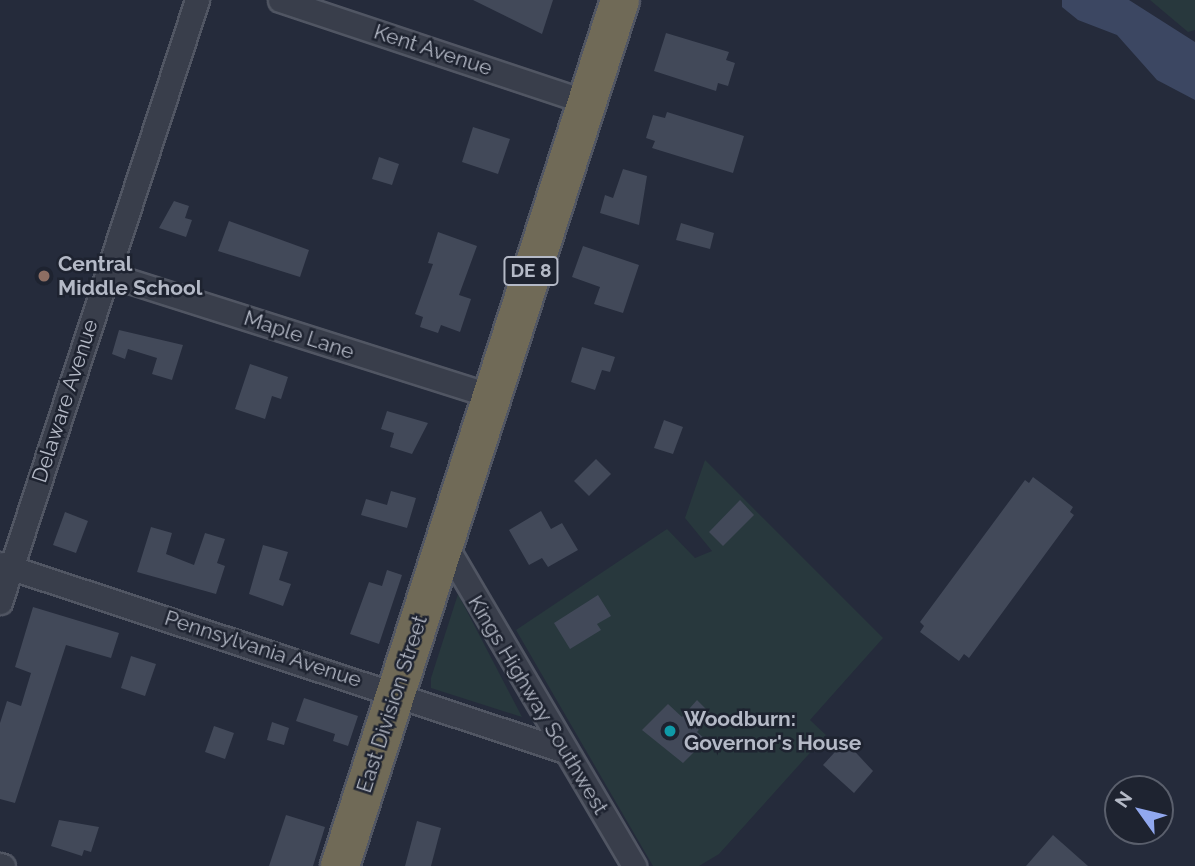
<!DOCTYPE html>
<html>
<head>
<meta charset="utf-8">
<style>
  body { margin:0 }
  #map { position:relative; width:1195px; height:866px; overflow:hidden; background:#252b3b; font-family:Raleway,sans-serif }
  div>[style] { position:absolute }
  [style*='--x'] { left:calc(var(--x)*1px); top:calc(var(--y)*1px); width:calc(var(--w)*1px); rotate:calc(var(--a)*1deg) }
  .green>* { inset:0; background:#28383d }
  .water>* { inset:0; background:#3c4762 }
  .building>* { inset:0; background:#424959 }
  .roads { filter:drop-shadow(2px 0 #515663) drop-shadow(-2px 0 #515663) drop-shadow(0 2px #515663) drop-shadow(0 -2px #515663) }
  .street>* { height:23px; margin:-11.5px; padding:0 11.5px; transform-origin:11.5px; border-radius:11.5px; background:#393e4b }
  .highway>* { height:38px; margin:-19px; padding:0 19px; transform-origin:19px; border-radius:19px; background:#706a57 }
  .dots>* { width:19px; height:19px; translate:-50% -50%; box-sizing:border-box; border:4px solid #1e2330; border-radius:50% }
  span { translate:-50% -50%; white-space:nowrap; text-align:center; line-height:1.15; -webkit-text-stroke:5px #1e2330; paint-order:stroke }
  .shield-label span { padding:2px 5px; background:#1e2330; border:2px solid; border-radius:5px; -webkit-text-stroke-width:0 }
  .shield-label { font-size:19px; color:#b4b9c6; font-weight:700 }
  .street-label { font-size:21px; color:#b4b9c6 }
  .poi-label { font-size:21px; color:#b4b9c6; font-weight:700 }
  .left { translate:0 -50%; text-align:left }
  .north { position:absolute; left:1104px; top:775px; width:70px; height:70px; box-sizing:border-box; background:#1e2330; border:2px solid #5a5f6c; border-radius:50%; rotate:304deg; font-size:19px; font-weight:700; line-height:28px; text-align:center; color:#b4b9c6 }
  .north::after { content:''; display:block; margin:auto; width:24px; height:32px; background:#91a8ef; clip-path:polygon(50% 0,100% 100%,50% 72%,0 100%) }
</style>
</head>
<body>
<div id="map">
  <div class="green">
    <i style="clip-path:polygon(1150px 0,1195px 0,1195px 30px,1188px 32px)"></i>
    <i style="clip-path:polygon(705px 460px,883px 638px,810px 720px,826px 735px,719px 854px,699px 866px,653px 866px,516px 630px,667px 529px,695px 558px,712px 551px,685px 518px)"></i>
    <i style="clip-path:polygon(458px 594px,522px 717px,431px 688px,431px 678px)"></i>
  </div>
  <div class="water">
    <i style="clip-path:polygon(1062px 0,1129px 0,1195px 42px,1195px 100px,1157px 80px,1117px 35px,1078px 20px,1062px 7px)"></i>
  </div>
  <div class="building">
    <i style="clip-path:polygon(473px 0,553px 0,542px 34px)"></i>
    <i style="clip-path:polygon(666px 33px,729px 52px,726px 60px,735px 63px,728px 86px,718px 83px,716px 91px,654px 71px)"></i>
    <i style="clip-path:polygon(667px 112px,744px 136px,733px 173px,652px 148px,655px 141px,646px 138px,653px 115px,665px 118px)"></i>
    <i style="clip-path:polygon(473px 127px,510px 139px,498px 174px,462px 162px)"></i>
    <i style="clip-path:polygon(379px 157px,399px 164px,392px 185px,372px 179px)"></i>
    <i style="clip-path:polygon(623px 169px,647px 176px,639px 225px,600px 213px,605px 195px,613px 198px)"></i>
    <i style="clip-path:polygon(174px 201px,189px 206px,185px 218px,192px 220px,186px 237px,159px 228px)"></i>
    <i style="clip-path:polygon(229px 221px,309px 250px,300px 277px,218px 251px)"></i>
    <i style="clip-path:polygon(681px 223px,714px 233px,710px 249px,676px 240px)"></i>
    <i style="clip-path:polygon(438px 232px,477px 246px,459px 295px,471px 299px,460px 332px,441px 325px,438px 333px,420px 327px,423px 317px,415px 314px,433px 264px,428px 263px)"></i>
    <i style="clip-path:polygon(583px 246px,639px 265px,623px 313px,594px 304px,600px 287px,572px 277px)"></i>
    <i style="clip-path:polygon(119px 330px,183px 345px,172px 380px,152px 374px,157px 358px,128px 349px,125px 359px,112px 354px)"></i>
    <i style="clip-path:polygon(582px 347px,615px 357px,610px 372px,602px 370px,595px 390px,571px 382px)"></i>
    <i style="clip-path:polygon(250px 364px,288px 377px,281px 399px,272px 396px,265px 419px,235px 409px)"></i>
    <i style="clip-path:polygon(387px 411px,428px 423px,412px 454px,390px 447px,394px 433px,381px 429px)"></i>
    <i style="clip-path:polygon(664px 420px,683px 427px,673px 454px,654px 448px)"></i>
    <i style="clip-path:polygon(596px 459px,611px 474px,589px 496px,574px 481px)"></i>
    <i style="clip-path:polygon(1033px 477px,1073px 507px,1070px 512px,1074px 515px,969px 658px,964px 654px,959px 661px,920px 632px,924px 626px,920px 622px,1025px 480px,1029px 483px)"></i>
    <i style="clip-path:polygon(391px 491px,416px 498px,407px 528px,361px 515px,366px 499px,387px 505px)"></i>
    <i style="clip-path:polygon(740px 500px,754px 515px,723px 546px,709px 532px)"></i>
    <i style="clip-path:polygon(541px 511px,551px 529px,562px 523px,578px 550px,548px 567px,542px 558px,529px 565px,509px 530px)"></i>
    <i style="clip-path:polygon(65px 512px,88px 521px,76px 553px,53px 545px)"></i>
    <i style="clip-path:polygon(151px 527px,172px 533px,166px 554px,194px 565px,205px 533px,225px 539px,217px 563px,225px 566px,216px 594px,137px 572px)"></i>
    <i style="clip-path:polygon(263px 545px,288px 552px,279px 580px,291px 584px,283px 606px,249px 594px)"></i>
    <i style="clip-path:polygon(387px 570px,402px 575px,379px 644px,350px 634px,369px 582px,382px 586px)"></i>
    <i style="clip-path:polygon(598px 595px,611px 616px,597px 624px,601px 630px,570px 649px,554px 623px)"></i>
    <i style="clip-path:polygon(33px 607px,119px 633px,111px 658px,66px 645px,15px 803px,0 799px,0 723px,7px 701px,21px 706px,31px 673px,15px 667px)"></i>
    <i style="clip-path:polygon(131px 656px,156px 664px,145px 696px,121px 688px)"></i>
    <i style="clip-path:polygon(304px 698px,358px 716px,348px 746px,333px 741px,335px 734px,296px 721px)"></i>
    <i style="clip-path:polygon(697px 700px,712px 715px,697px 732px,706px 740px,683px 763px,642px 730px,668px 704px,682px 717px)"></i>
    <i style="clip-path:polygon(272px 722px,289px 728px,284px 745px,267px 740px)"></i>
    <i style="clip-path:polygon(214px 726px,234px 733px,225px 759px,205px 752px)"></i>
    <i style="clip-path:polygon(845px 741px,873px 771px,854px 793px,823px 765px)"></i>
    <i style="clip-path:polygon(286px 815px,325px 827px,313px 866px,269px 866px)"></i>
    <i style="clip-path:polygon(59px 820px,99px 827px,91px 852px,84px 850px,82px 856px,51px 846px)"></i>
    <i style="clip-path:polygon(417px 821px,441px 828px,431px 866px,405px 866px)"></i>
    <i style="clip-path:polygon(1053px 835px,1088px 866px,1026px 866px)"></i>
  </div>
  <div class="roads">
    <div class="street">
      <i style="--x:280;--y:0;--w:323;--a:18.4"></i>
      <i style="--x:107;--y:274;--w:403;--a:17.6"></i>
      <i style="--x:444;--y:543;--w:375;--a:59.5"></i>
      <i style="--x:0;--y:564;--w:595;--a:18.31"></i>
      <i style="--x:0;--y:602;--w:633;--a:-71.88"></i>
      <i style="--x:0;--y:865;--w:3;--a:18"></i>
    </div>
    <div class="highway">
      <i style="--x:340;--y:866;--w:910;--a:-72.08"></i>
    </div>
  </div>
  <div class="dots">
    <i style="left:44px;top:276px;background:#8d6e63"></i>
    <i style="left:670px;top:731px;background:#0f9aa8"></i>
  </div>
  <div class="shield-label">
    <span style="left:531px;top:271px">DE 8</span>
  </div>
  <div class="street-label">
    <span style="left:433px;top:50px;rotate:18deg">Kent Avenue</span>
    <span style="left:299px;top:335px;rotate:18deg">Maple Lane</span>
    <span style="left:65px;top:401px;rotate:-72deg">Delaware Avenue</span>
    <span style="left:263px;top:649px;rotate:18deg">Pennsylvania Avenue</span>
    <span style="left:392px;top:704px;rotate:-72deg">East Division Street</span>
    <span style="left:538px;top:705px;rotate:59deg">Kings Highway Southwest</span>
  </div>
  <div class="poi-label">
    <span class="left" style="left:58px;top:276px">Central<br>Middle School</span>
    <span class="left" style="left:684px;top:731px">Woodburn:<br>Governor's House</span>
  </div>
  <div class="north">N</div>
</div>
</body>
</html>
